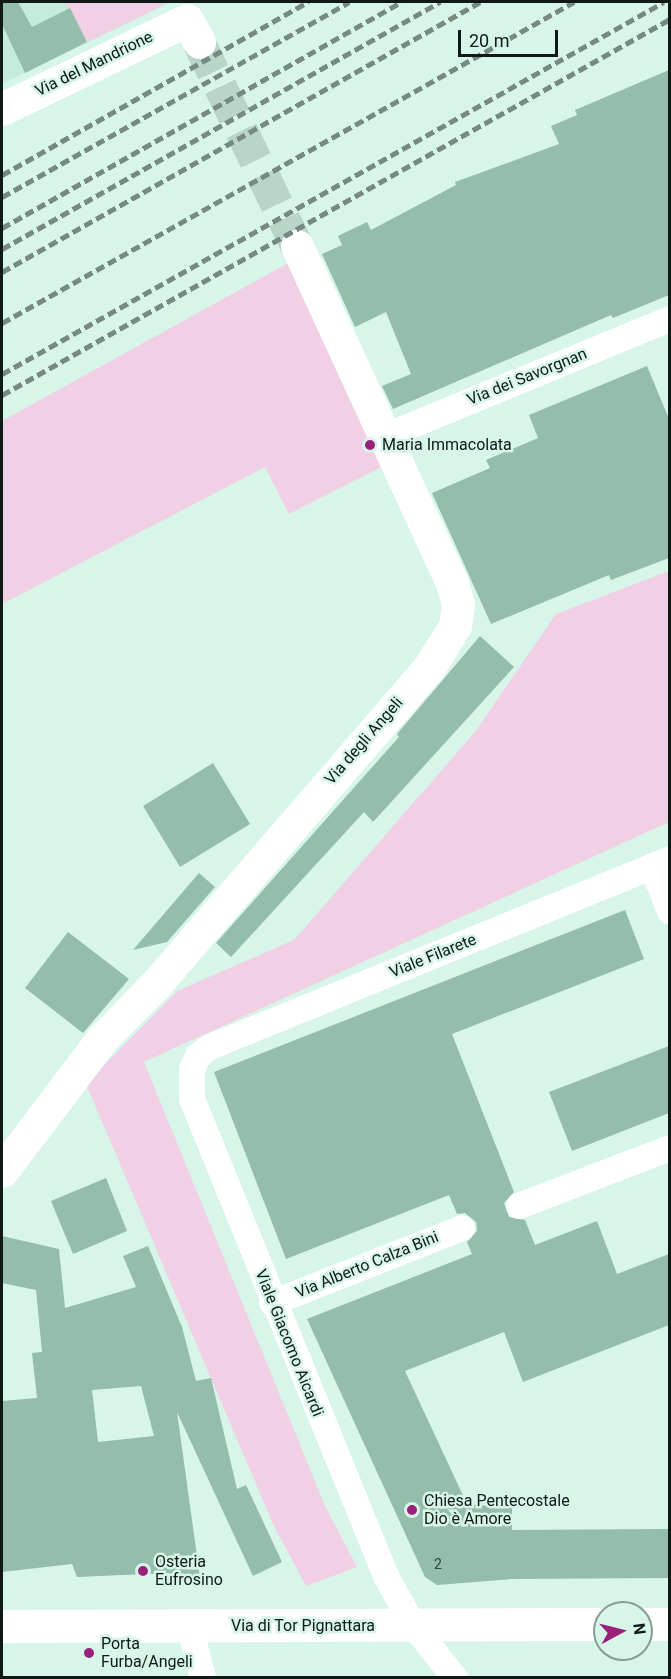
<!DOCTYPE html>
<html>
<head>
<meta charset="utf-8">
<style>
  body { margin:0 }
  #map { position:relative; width:671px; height:1679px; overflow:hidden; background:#d7f5e8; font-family:Roboto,sans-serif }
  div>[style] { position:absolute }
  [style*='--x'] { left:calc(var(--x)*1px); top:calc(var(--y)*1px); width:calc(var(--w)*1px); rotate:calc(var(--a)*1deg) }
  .built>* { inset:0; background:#c5ebdb }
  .green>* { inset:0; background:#f1cfe4 }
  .building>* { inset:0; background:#95bdac }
  .tertiary-tunnel>* { height:33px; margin-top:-16.5px; transform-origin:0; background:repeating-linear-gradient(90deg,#b9d4c8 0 33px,transparent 0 49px) }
  .minor>* { height:26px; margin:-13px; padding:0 13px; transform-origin:13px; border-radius:13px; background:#fff }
  .tertiary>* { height:33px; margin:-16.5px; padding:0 16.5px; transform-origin:16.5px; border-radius:16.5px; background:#fff }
  .secondary>* { height:33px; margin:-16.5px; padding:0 16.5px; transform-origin:16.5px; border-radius:16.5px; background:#fff }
  .rail>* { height:4.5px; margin-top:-2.25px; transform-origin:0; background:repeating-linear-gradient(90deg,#768a81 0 9px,transparent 0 13.5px) }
  .dots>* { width:16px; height:16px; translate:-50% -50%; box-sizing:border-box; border:3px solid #d7f5e8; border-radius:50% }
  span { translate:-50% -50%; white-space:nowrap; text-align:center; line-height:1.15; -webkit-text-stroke:5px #d7f5e8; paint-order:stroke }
  .number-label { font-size:14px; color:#30423b }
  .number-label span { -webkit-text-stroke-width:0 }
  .street-label { font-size:16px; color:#0f1915 }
  .poi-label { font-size:16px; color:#0f1915 }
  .left { translate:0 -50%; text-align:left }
  .frame { position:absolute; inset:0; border:3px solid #0f1915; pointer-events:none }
  .north { position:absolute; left:593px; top:1601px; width:60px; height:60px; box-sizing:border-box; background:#d7f5e8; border:2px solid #879d94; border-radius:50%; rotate:83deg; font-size:16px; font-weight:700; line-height:24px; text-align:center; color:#0f1915 }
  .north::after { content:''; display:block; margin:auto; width:21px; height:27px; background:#9a217a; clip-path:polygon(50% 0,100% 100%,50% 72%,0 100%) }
  .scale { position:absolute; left:458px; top:30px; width:100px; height:27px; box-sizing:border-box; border:3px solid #0f1915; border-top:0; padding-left:8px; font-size:18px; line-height:21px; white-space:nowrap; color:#0f1915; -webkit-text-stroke:4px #d7f5e8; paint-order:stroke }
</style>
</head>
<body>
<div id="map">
  <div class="built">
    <i style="clip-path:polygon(2px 2px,171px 2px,2px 84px)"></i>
  </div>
  <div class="green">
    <i style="clip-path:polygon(65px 2px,160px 2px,162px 6px,87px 42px)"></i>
    <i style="clip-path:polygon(290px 262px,385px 465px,289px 514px,265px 467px,2px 604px,2px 421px)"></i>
    <i style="clip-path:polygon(669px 571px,669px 822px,144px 1062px,325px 1506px,357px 1567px,306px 1586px,273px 1524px,86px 1084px,177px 991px,294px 940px,475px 732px,556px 614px)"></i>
  </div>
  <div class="building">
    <i style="clip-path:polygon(2px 2px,18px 2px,32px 27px,70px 8px,87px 42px,25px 73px,2px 24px)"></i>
    <i style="clip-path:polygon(669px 70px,669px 295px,613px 318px,611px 315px,393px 409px,382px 386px,411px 374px,386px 312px,355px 327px,322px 254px,342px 245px,338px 236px,367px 222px,371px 230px,456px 185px,455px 182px,559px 144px,551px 126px,577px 115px,575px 110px)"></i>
    <i style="clip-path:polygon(647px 366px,669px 419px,669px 558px,611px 580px,609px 575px,491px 624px,432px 493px,490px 468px,486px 460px,538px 438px,529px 415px)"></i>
    <i style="clip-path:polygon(480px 636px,514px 667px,373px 822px,364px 812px,231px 957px,216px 943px,399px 737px,397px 734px)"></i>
    <i style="clip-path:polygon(213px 763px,250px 824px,180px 867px,143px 806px)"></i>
    <i style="clip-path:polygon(199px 873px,215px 887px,167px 942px,133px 950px)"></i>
    <i style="clip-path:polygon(625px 910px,644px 959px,452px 1034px,514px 1192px,504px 1203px,509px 1217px,525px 1220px,535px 1245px,597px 1221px,617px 1274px,669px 1254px,669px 1325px,523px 1382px,504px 1332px,405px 1371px,467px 1504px,512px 1508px,512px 1530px,669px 1529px,669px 1578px,512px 1579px,437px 1585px,425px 1577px,307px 1319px,472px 1254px,467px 1242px,477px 1231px,476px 1222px,465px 1213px,457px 1214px,449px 1195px,286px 1259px,214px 1072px)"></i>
    <i style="clip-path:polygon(68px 932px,129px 979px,83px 1033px,25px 988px)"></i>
    <i style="clip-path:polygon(669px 1046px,669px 1113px,572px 1151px,549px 1092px)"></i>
    <i style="clip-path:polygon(106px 1178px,127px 1231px,73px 1254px,51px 1201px)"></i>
    <i style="clip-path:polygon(evenodd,2px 1236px,59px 1249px,65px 1308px,136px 1287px,123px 1256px,148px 1246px,182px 1327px,196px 1381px,211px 1378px,237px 1489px,246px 1485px,282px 1562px,253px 1576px,177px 1412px,201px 1585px,171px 1587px,169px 1573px,77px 1577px,72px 1564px,2px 1572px,2px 1401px,37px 1398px,32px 1353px,42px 1352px,36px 1290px,2px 1283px,2px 1236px,141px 1386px,154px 1436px,98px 1442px,92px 1390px,141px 1386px)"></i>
  </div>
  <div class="tertiary-tunnel">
    <i style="--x:199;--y:42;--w:226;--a:64.3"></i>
  </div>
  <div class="minor">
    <i style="--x:386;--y:436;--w:307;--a:-22.4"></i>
    <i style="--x:652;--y:866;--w:49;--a:68.6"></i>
    <i style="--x:519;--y:1206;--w:162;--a:-21"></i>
    <i style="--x:272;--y:1303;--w:204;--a:-21.5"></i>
    <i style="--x:190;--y:1627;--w:53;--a:75.7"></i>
    <i style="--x:455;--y:1678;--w:68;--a:-128.4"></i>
    <i style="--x:413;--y:1625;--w:56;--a:-118.9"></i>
    <i style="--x:386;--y:1576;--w:515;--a:-112.13"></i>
    <i style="--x:192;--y:1099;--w:30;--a:-90"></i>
    <i style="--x:192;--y:1069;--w:14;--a:-65"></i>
    <i style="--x:198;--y:1056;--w:15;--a:-37"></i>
    <i style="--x:210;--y:1047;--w:497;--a:-22.2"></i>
  </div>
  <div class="tertiary">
    <i style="--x:2;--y:109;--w:205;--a:-25.7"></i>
    <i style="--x:187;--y:20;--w:25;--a:61"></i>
    <i style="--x:2;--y:1171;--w:164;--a:-52.9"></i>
    <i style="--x:101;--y:1040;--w:78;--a:-45.5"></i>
    <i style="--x:156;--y:984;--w:416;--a:-49.2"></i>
    <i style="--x:428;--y:669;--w:51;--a:-57.9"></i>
    <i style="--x:455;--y:626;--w:22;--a:-82"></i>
    <i style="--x:458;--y:604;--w:22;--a:-106"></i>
    <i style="--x:452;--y:583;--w:371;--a:-114.7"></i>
  </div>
  <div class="secondary">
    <i style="--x:641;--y:1624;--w:29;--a:0"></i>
    <i style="--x:2;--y:1626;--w:603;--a:-0.19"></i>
  </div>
  <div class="rail">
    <i style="--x:2;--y:175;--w:352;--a:-29.5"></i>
    <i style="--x:2;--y:197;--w:398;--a:-29.3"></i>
    <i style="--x:2;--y:228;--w:459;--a:-29.5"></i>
    <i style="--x:2;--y:249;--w:503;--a:-29.42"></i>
    <i style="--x:2;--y:272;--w:549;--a:-29.46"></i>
    <i style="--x:2;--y:323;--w:656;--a:-29.3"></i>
    <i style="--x:2;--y:374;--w:759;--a:-29.33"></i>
    <i style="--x:2;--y:395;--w:767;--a:-29.37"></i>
  </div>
  <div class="dots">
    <i style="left:370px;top:445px;background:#9a217a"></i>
    <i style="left:412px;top:1510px;background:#9a217a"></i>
    <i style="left:143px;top:1571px;background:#9a217a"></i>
    <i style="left:89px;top:1653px;background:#9a217a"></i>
  </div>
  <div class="number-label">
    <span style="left:438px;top:1564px">2</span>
  </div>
  <div class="street-label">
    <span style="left:94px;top:64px;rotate:-26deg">Via del Mandrione</span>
    <span style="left:527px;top:377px;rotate:-22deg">Via dei Savorgnan</span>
    <span style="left:364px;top:741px;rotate:-49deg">Via degli Angeli</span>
    <span style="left:433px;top:956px;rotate:-22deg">Viale Filarete</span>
    <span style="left:367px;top:1265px;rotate:-22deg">Via Alberto Calza Bini</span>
    <span style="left:289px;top:1343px;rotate:68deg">Viale Giacomo Aicardi</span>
    <span style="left:303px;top:1626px">Via di Tor Pignattara</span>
  </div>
  <div class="poi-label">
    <span class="left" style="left:382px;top:445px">Maria Immacolata</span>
    <span class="left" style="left:424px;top:1510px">Chiesa Pentecostale<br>Dio è Amore</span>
    <span class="left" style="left:155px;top:1571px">Osteria<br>Eufrosino</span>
    <span class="left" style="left:101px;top:1653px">Porta<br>Furba/Angeli</span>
  </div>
  <div class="frame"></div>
  <div class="north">N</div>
  <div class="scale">20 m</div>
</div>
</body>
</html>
